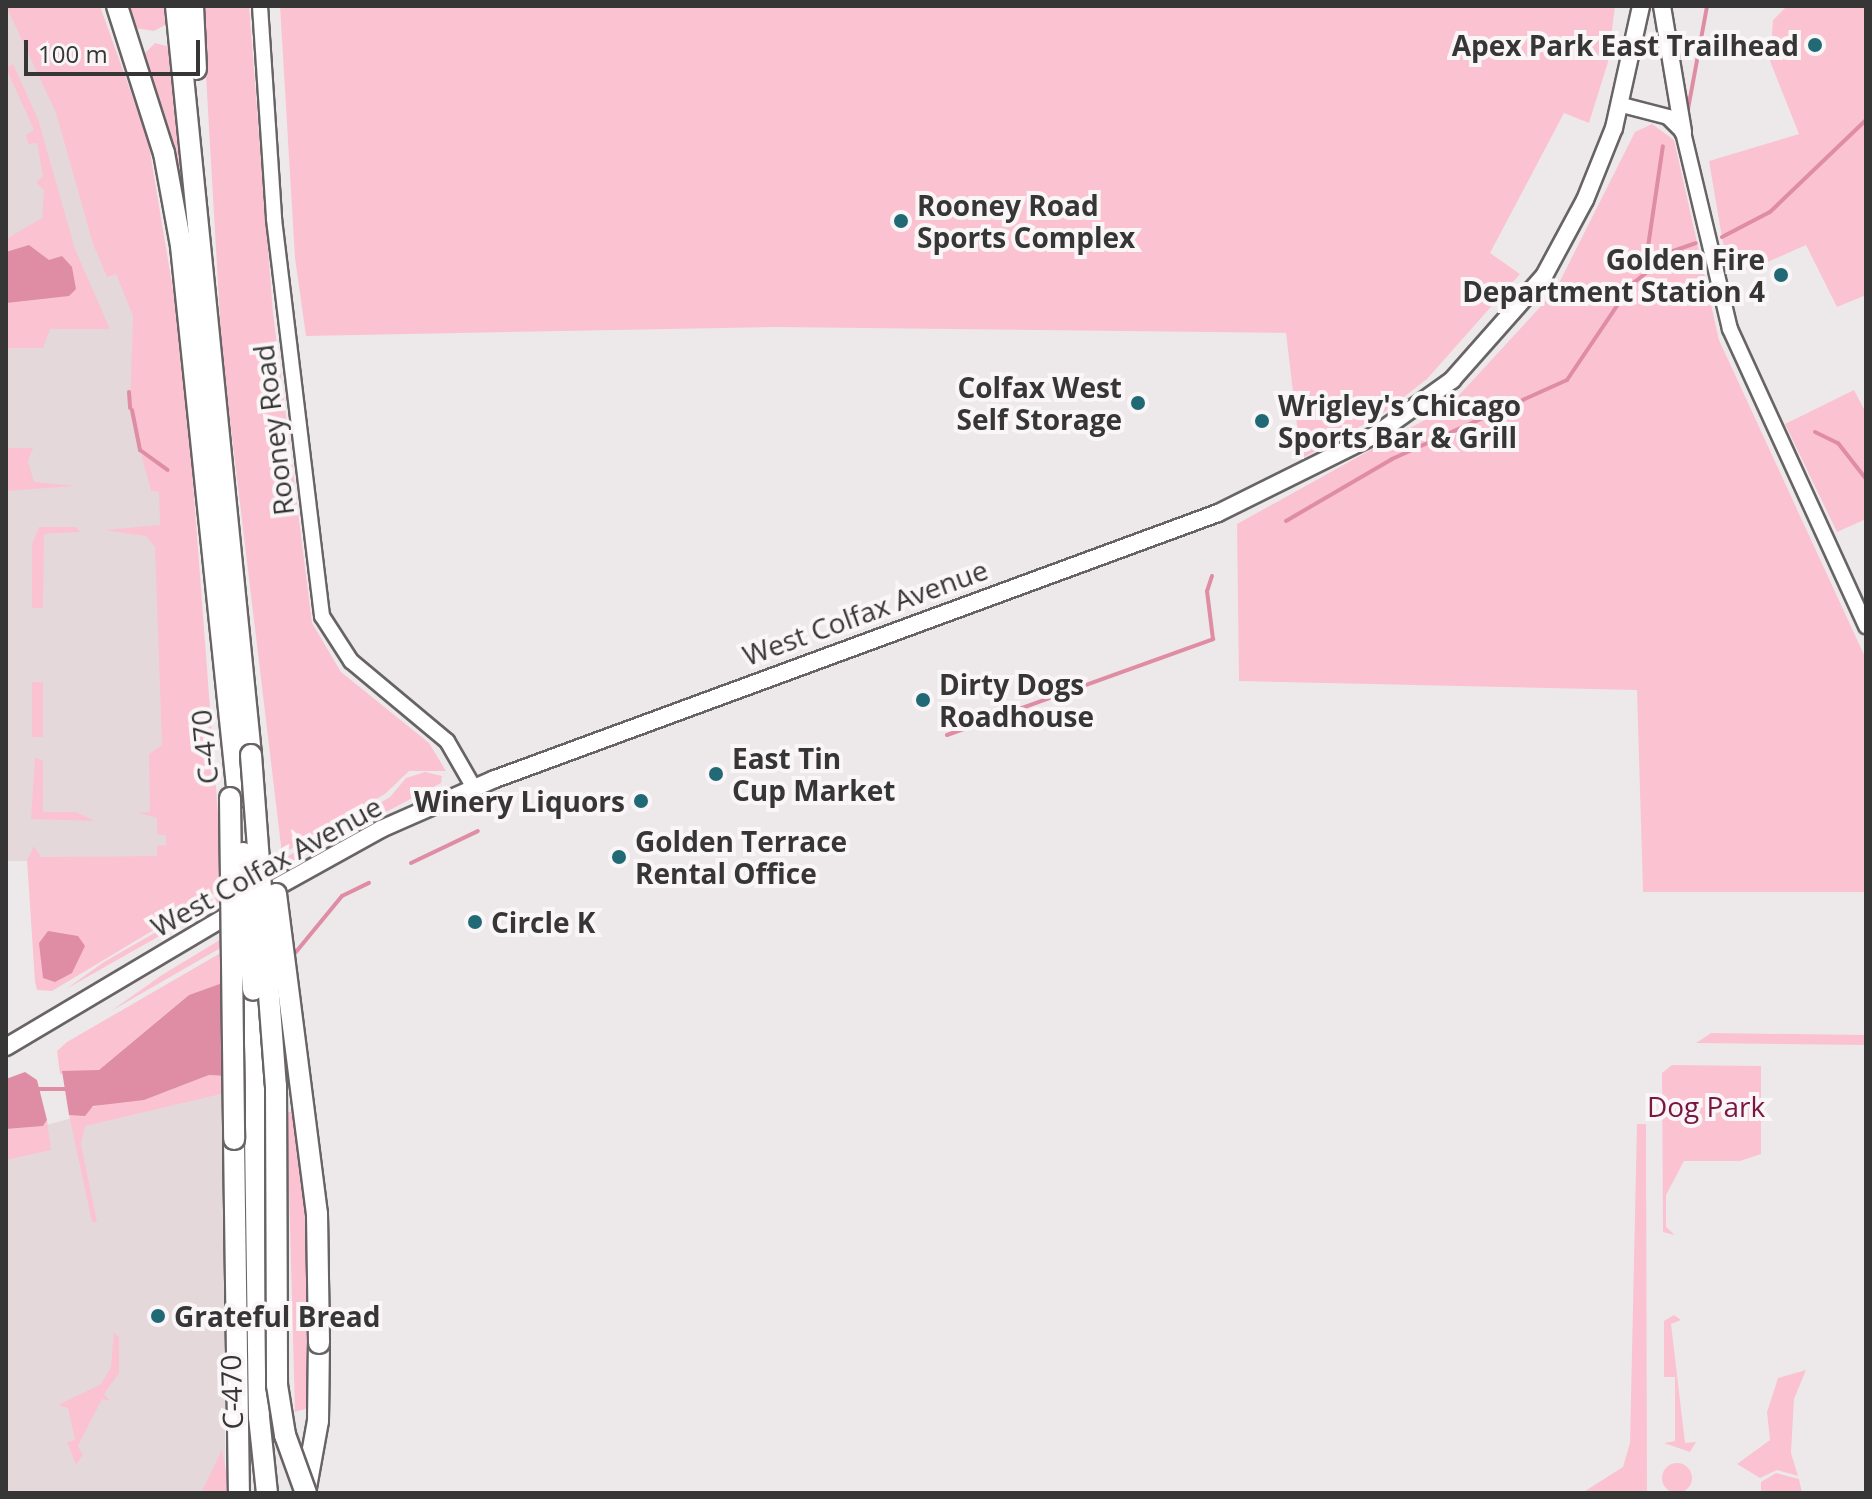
<!DOCTYPE html>
<html>
<head>
<meta charset="utf-8">
<style>
  body { margin:0 }
  #map { position:relative; width:1872px; height:1499px; overflow:hidden; background:#ede9ea; font-family:"Open Sans",sans-serif }
  div>[style] { position:absolute }
  [style*='--x'] { left:calc(var(--x)*1px); top:calc(var(--y)*1px); width:calc(var(--w)*1px); rotate:calc(var(--a)*1deg) }
  .built>* { inset:0; background:#e5d8db }
  .green>* { inset:0; background:#fbc3d2 }
  .round { border-radius:50% }
  .water>* { inset:0; background:#df8ca5 }
  .stream>* { height:4px; margin:-2px; padding:0 2px; transform-origin:2px; border-radius:2px; background:#df8ca5 }
  .roads { filter:drop-shadow(2px 0 #686465) drop-shadow(-2px 0 #686465) drop-shadow(0 2px #686465) drop-shadow(0 -2px #686465) }
  .tertiary>* { height:14px; margin:-7px; padding:0 7px; transform-origin:7px; border-radius:7px; background:#fff }
  .secondary>* { height:14px; margin:-7px; padding:0 7px; transform-origin:7px; border-radius:7px; background:#fff }
  .primary>* { height:16px; margin:-8px; padding:0 8px; transform-origin:8px; border-radius:8px; background:#fff }
  .motorway>* { height:20px; margin:-10px; padding:0 10px; transform-origin:10px; border-radius:10px; background:#fff }
  .bridges { filter:drop-shadow(2px 0 #686465) drop-shadow(-2px 0 #686465) drop-shadow(0 2px #686465) drop-shadow(0 -2px #686465) }
  .motorway-bridge>* { height:20px; margin:-10px; padding:0 10px; transform-origin:10px; border-radius:10px; background:#fff }
  .dots>* { width:22px; height:22px; translate:-50% -50%; box-sizing:border-box; border:4px solid #faf6f7; border-radius:50% }
  span { translate:-50% -50%; white-space:nowrap; text-align:center; line-height:1.15; -webkit-text-stroke:8px #faf6f7; paint-order:stroke }
  .poi-label { font-size:28px; color:#373636; font-weight:700 }
  .right { translate:-100% -50%; text-align:right }
  .left { translate:0 -50%; text-align:left }
  .street-label { font-size:28px; color:#373636 }
  .park-label { font-size:28px; color:#791741 }
  .frame { position:absolute; inset:0; border:8px solid #373636; pointer-events:none }
  .scale { position:absolute; left:24px; top:40px; width:176px; height:36px; box-sizing:border-box; border:4px solid #373636; border-top:0; padding-left:10px; font-size:24px; line-height:28px; white-space:nowrap; color:#373636; -webkit-text-stroke:6px #faf6f7; paint-order:stroke }
</style>
</head>
<body>
<div id="map">
  <div class="built">
    <i style="clip-path:polygon(6px 6px,113px 168px,161px 488px,171px 861px,6px 861px)"></i>
    <i style="clip-path:polygon(225px 1076px,225px 1493px,6px 1493px,6px 1129px,43px 1126px)"></i>
  </div>
  <div class="green">
    <i style="clip-path:polygon(6px 6px,100px 6px,148px 140px,183px 350px,222px 867px,222px 889px,52px 991px,37px 990px,35px 982px,27px 860px,34px 846px,41px 857px,157px 856px,157px 846px,166px 845px,166px 835px,157px 835px,157px 818px,139px 813px,150px 812px,149px 754px,162px 745px,155px 547px,146px 536px,104px 530px,160px 525px,159px 492px,151px 491px,130px 412px,133px 316px,116px 274px,107px 277px,93px 244px,56px 113px)"></i>
    <i style="clip-path:polygon(126px 6px,167px 6px,169px 23px,154px 31px,134px 28px)"></i>
    <i style="clip-path:polygon(202px 6px,249px 6px,273px 313px,312px 623px,341px 672px,429px 743px,446px 771px,409px 771px,385px 794px,282px 854px,222px 353px)"></i>
    <i style="clip-path:polygon(280px 6px,1615px 6px,1608px 62px,1589px 123px,1564px 113px,1490px 253px,1520px 274px,1427px 379px,1381px 415px,1301px 459px,1286px 333px,775px 327px,306px 336px,295px 258px)"></i>
    <i style="clip-path:polygon(1787px 6px,1866px 6px,1866px 295px,1837px 307px,1806px 245px,1752px 269px,1728px 270px,1720px 226px,1709px 161px,1799px 134px,1770px 61px,1773px 20px)"></i>
    <i style="clip-path:polygon(155px 43px,171px 47px,192px 255px,173px 152px,144px 54px)"></i>
    <i style="clip-path:polygon(13px 64px,38px 119px,75px 249px,110px 329px,50px 329px,43px 348px,7px 348px,6px 392px,6px 239px,42px 218px,44px 190px,36px 183px,43px 176px,37px 143px,28px 144px,26px 135px,34px 130px,6px 68px)"></i>
    <i style="clip-path:polygon(1652px 124px,1674px 140px,1719px 340px,1866px 659px,1866px 892px,1643px 892px,1637px 690px,1239px 681px,1237px 524px,1448px 407px,1555px 291px,1635px 132px)"></i>
    <i style="clip-path:polygon(1854px 390px,1866px 413px,1866px 519px,1837px 532px,1785px 424px)"></i>
    <i style="clip-path:polygon(6px 448px,33px 448px,28px 461px,34px 482px,76px 486px,6px 491px)"></i>
    <i style="clip-path:polygon(39px 527px,76px 527px,80px 532px,44px 534px,43px 608px,32px 608px,32px 544px)"></i>
    <i style="clip-path:polygon(32px 682px,43px 682px,43px 737px,32px 737px)"></i>
    <i style="clip-path:polygon(35px 757px,43px 761px,43px 812px,76px 812px,95px 821px,31px 819px)"></i>
    <i style="clip-path:polygon(425px 772px,442px 776px,441px 783px,283px 866px,283px 859px,390px 797px,406px 778px)"></i>
    <i style="clip-path:polygon(222px 894px,223px 900px,66px 989px,104px 962px)"></i>
    <i style="clip-path:polygon(223px 938px,224px 946px,111px 1011px,162px 975px)"></i>
    <i style="clip-path:polygon(224px 951px,225px 982px,189px 995px,99px 1070px,60px 1074px,57px 1051px,67px 1042px)"></i>
    <i style="clip-path:polygon(1711px 1033px,1866px 1035px,1866px 1045px,1696px 1043px)"></i>
    <i style="clip-path:polygon(1672px 1065px,1761px 1066px,1761px 1154px,1740px 1161px,1684px 1161px,1666px 1195px,1666px 1227px,1675px 1235px,1663px 1232px,1662px 1073px)"></i>
    <i style="clip-path:polygon(209px 1075px,225px 1076px,225px 1093px,85px 1126px,81px 1144px,97px 1222px,92px 1222px,69px 1115px,111px 1101px,144px 1100px)"></i>
    <i style="clip-path:polygon(287px 1112px,299px 1112px,309px 1193px,309px 1408px,295px 1412px)"></i>
    <i style="clip-path:polygon(47px 1120px,51px 1150px,6px 1160px,6px 1129px,43px 1126px)"></i>
    <i style="clip-path:polygon(1637px 1124px,1646px 1124px,1647px 1493px,1582px 1493px,1623px 1467px,1630px 1443px)"></i>
    <i style="clip-path:polygon(1674px 1315px,1681px 1320px,1671px 1324px,1685px 1443px,1696px 1442px,1690px 1452px,1664px 1443px,1675px 1441px,1675px 1377px,1664px 1377px,1664px 1321px)"></i>
    <i style="clip-path:polygon(114px 1333px,119px 1337px,119px 1373px,104px 1394px,110px 1401px,102px 1399px,78px 1446px,83px 1455px,76px 1465px,67px 1442px,75px 1440px,68px 1408px,58px 1405px,101px 1384px,111px 1367px)"></i>
    <i style="clip-path:polygon(1806px 1370px,1794px 1399px,1791px 1453px,1798px 1476px,1777px 1470px,1760px 1478px,1737px 1464px,1770px 1440px,1767px 1412px,1778px 1378px)"></i>
    <i style="clip-path:polygon(222px 1450px,230px 1493px,201px 1493px)"></i>
    <i class="round" style="left:1662px;top:1463px;width:30px;height:30px"></i>
    <i style="clip-path:polygon(1776px 1473px,1799px 1479px,1802px 1493px,1761px 1493px,1761px 1482px)"></i>
  </div>
  <div class="water">
    <i style="clip-path:polygon(29px 245px,49px 260px,62px 256px,72px 267px,76px 289px,69px 296px,6px 303px,6px 252px)"></i>
    <i style="clip-path:polygon(48px 931px,78px 936px,85px 946px,72px 973px,55px 982px,43px 978px,39px 943px)"></i>
    <i style="clip-path:polygon(225px 982px,225px 1076px,209px 1075px,144px 1100px,93px 1106px,85px 1116px,69px 1115px,62px 1071px,99px 1070px,189px 995px)"></i>
    <i style="clip-path:polygon(25px 1072px,37px 1080px,47px 1120px,43px 1126px,6px 1129px,6px 1079px)"></i>
  </div>
  <div class="stream">
    <i style="--x:1688;--y:109;--w:105;--a:-79.5"></i>
    <i style="--x:1722;--y:237;--w:54;--a:-27.5"></i>
    <i style="--x:1770;--y:212;--w:133;--a:-43.8"></i>
    <i style="--x:1644;--y:274;--w:129;--a:-81.6"></i>
    <i style="--x:129;--y:392;--w:16;--a:86"></i>
    <i style="--x:132;--y:410;--w:41;--a:78.7"></i>
    <i style="--x:140;--y:450;--w:34;--a:36"></i>
    <i style="--x:1815;--y:432;--w:25;--a:26"></i>
    <i style="--x:1838;--y:443;--w:46;--a:52.1"></i>
    <i style="--x:1286;--y:521;--w:123;--a:-30.3"></i>
    <i style="--x:1392;--y:459;--w:192;--a:-24.3"></i>
    <i style="--x:1567;--y:380;--w:115;--a:-56"></i>
    <i style="--x:1631;--y:285;--w:54;--a:-39"></i>
    <i style="--x:1673;--y:251;--w:24;--a:-19"></i>
    <i style="--x:1212;--y:576;--w:16;--a:108"></i>
    <i style="--x:1207;--y:591;--w:48;--a:82.9"></i>
    <i style="--x:947;--y:735;--w:283;--a:-19.8"></i>
    <i style="--x:411;--y:863;--w:74;--a:-25.5"></i>
    <i style="--x:291;--y:958;--w:80;--a:-50.6"></i>
    <i style="--x:342;--y:896;--w:30;--a:-26"></i>
    <i style="--x:35;--y:1089;--w:31;--a:0"></i>
  </div>
  <div class="roads">
    <div class="tertiary">
      <i style="--x:260;--y:6;--w:213;--a:86.2"></i>
      <i style="--x:274;--y:219;--w:400;--a:83.1"></i>
      <i style="--x:322;--y:616;--w:54;--a:57.2"></i>
      <i style="--x:351;--y:661;--w:125;--a:39.8"></i>
      <i style="--x:447;--y:741;--w:54;--a:60.1"></i>
    </div>
    <div class="secondary">
      <i style="--x:1622;--y:105;--w:48;--a:14.6"></i>
      <i style="--x:1668;--y:117;--w:21;--a:45"></i>
      <i style="--x:1683;--y:132;--w:203;--a:76.6"></i>
      <i style="--x:1730;--y:329;--w:327;--a:65.4"></i>
    </div>
    <div class="primary">
      <i style="--x:1662;--y:6;--w:128;--a:80.5"></i>
      <i style="--x:262;--y:895;--w:136;--a:-29"></i>
      <i style="--x:381;--y:829;--w:124;--a:-23.7"></i>
      <i style="--x:495;--y:779;--w:770;--a:-20.2"></i>
      <i style="--x:1218;--y:513;--w:175;--a:-26.4"></i>
      <i style="--x:1375;--y:435;--w:95;--a:-35.5"></i>
      <i style="--x:1452;--y:380;--w:139;--a:-48.5"></i>
      <i style="--x:1544;--y:276;--w:86;--a:-61.7"></i>
      <i style="--x:1585;--y:200;--w:78;--a:-68.1"></i>
      <i style="--x:1614;--y:128;--w:125;--a:-77.5"></i>
      <i style="--x:6;--y:1047;--w:270;--a:-30.7"></i>
    </div>
    <div class="motorway">
      <i style="--x:117;--y:6;--w:154;--a:72.3"></i>
      <i style="--x:164;--y:153;--w:95;--a:79.6"></i>
      <i style="--x:181;--y:246;--w:554;--a:84.09"></i>
      <i style="--x:176;--y:6;--w:753;--a:84.28"></i>
      <i style="--x:193;--y:6;--w:63;--a:87.3"></i>
      <i style="--x:253;--y:990;--w:427;--a:89.2"></i>
      <i style="--x:259;--y:1417;--w:76;--a:84"></i>
      <i style="--x:234;--y:1139;--w:354;--a:89.2"></i>
      <i style="--x:305;--y:1493;--w:73;--a:-79.8"></i>
      <i style="--x:318;--y:1421;--w:78;--a:-89.3"></i>
    </div>
  </div>
  <div class="bridges">
    <div class="motorway-bridge">
      <i style="--x:251;--y:755;--w:331;--a:85.7"></i>
      <i style="--x:276;--y:1085;--w:300;--a:89.8"></i>
      <i style="--x:277;--y:1385;--w:51;--a:80.9"></i>
      <i style="--x:285;--y:1435;--w:62;--a:70.1"></i>
      <i style="--x:230;--y:798;--w:341;--a:89.3"></i>
      <i style="--x:243;--y:853;--w:137;--a:85.8"></i>
      <i style="--x:276;--y:894;--w:323;--a:82.7"></i>
      <i style="--x:317;--y:1214;--w:129;--a:89.1"></i>
    </div>
  </div>
  <div class="dots">
    <i style="left:1815px;top:45px;background:#206975"></i>
    <i style="left:901px;top:221px;background:#206975"></i>
    <i style="left:1781px;top:275px;background:#206975"></i>
    <i style="left:1138px;top:403px;background:#206975"></i>
    <i style="left:1262px;top:421px;background:#206975"></i>
    <i style="left:923px;top:700px;background:#206975"></i>
    <i style="left:716px;top:774px;background:#206975"></i>
    <i style="left:641px;top:801px;background:#206975"></i>
    <i style="left:619px;top:857px;background:#206975"></i>
    <i style="left:475px;top:922px;background:#206975"></i>
    <i style="left:158px;top:1316px;background:#206975"></i>
  </div>
  <div class="poi-label">
    <span class="right" style="left:1799px;top:45px">Apex Park East Trailhead</span>
    <span class="left" style="left:917px;top:221px">Rooney Road<br>Sports Complex</span>
    <span class="right" style="left:1765px;top:275px">Golden Fire<br>Department Station 4</span>
    <span class="right" style="left:1122px;top:403px">Colfax West<br>Self Storage</span>
    <span class="left" style="left:1278px;top:421px">Wrigley's Chicago<br>Sports Bar &amp; Grill</span>
    <span class="left" style="left:939px;top:700px">Dirty Dogs<br>Roadhouse</span>
    <span class="left" style="left:732px;top:774px">East Tin<br>Cup Market</span>
    <span class="right" style="left:625px;top:801px">Winery Liquors</span>
    <span class="left" style="left:635px;top:857px">Golden Terrace<br>Rental Office</span>
    <span class="left" style="left:491px;top:922px">Circle K</span>
    <span class="left" style="left:174px;top:1316px">Grateful Bread</span>
  </div>
  <div class="street-label">
    <span style="left:273px;top:430px;rotate:-97deg">Rooney Road</span>
    <span style="left:865px;top:612px;rotate:-20deg">West Colfax Avenue</span>
    <span style="left:204px;top:747px;rotate:-96deg">C-470</span>
    <span style="left:266px;top:866px;rotate:-29deg">West Colfax Avenue</span>
    <span style="left:231px;top:1392px;rotate:-92deg">C-470</span>
  </div>
  <div class="park-label">
    <span style="left:1706px;top:1106px">Dog Park</span>
  </div>
  <div class="frame"></div>
  <div class="scale">100 m</div>
</div>
</body>
</html>
